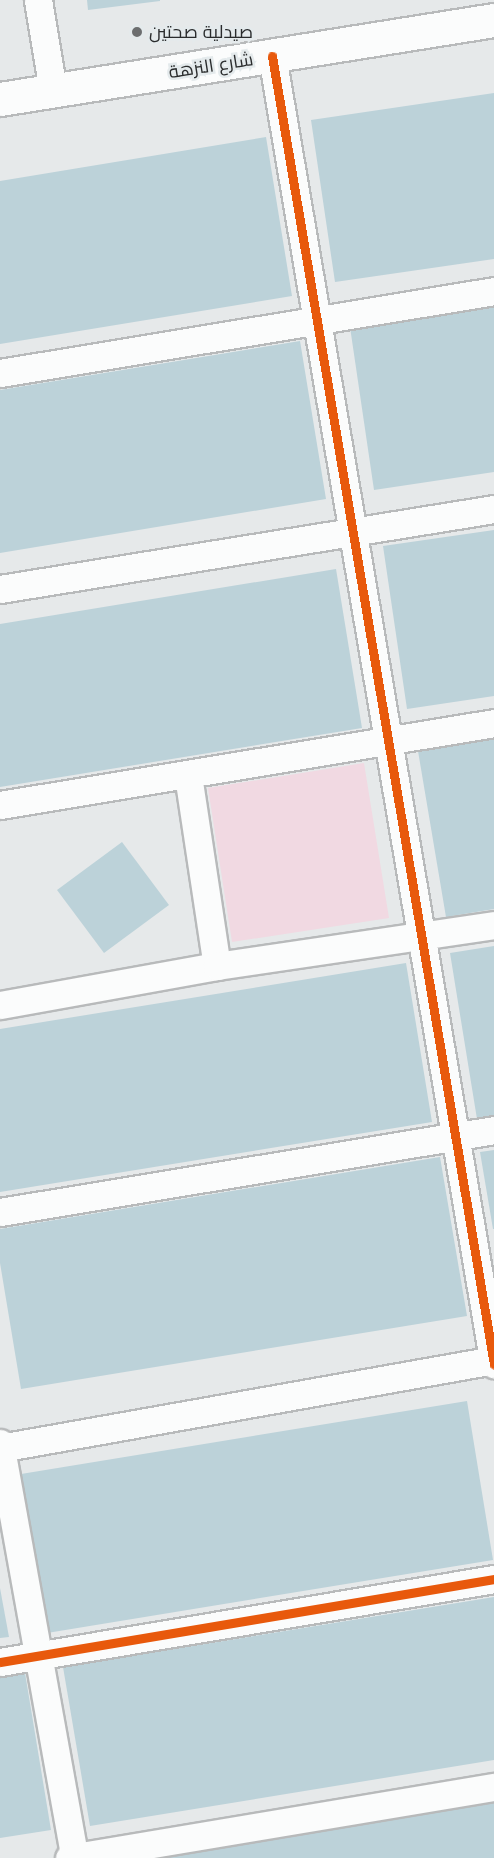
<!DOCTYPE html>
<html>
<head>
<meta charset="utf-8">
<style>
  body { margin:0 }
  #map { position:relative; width:494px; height:1858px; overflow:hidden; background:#e6e9ea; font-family:Arial,Cairo,sans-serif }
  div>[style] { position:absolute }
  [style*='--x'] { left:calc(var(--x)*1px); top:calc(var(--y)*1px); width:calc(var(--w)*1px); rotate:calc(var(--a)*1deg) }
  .green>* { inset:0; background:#f1d9e2 }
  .building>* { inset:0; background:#bcd2d9 }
  .roads { filter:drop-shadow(2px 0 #b8babb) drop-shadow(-2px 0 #b8babb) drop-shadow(0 2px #b8babb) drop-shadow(0 -2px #b8babb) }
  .street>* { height:27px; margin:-13.5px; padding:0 13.5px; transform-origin:13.5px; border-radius:13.5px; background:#fbfcfc }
  .secondary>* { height:33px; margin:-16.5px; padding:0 16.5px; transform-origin:16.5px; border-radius:16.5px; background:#fbfcfc }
  .cycleway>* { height:9px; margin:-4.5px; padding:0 4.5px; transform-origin:4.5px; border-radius:4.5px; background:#e8590c }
  .dots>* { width:16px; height:16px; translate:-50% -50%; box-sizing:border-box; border:3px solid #e4eaec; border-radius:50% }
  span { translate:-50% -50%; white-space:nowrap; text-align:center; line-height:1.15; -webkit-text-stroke:5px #e4eaec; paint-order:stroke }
  .poi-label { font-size:18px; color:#2a2c2d }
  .left { translate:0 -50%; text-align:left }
  .street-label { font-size:18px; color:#2a2c2d }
</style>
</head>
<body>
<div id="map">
  <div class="green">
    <i style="clip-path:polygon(364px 763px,389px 918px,232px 942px,208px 788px)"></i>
  </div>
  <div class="building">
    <i style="clip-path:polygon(87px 0,160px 0,160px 1px,88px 10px)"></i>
    <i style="clip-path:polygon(494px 93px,494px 259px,335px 282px,311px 120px)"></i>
    <i style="clip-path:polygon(266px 137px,292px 296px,0 344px,0 181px)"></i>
    <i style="clip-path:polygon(494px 305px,494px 472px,374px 490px,350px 327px)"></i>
    <i style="clip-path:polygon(300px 341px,326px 499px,0 553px,0 390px)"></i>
    <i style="clip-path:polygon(494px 530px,494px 696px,407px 709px,383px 546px)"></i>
    <i style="clip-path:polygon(336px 569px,362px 728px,0 787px,0 624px)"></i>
    <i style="clip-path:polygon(494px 738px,494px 909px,446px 917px,418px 751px)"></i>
    <i style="clip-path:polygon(122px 842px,169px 905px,104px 953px,57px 890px)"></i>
    <i style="clip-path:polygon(494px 946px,494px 1117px,477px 1119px,450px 953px)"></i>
    <i style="clip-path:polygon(406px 963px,432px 1122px,0 1192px,0 1029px)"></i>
    <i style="clip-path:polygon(494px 1150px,494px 1229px,493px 1229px,480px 1152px)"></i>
    <i style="clip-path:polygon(440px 1157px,467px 1316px,21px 1389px,0 1263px,0 1229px)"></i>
    <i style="clip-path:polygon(467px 1401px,493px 1560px,47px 1633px,21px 1474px)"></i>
    <i style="clip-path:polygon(0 1588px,9px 1637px,0 1638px)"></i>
    <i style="clip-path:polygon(494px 1597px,494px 1760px,90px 1826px,63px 1667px)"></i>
    <i style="clip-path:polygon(25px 1673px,51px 1830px,0 1838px,0 1677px)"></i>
    <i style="clip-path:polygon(494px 1803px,494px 1858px,167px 1858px,167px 1857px)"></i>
  </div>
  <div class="roads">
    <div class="street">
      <i style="--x:38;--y:0;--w:92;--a:80.6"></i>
      <i style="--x:272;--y:56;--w:1327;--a:80.37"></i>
      <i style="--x:0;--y:373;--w:501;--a:-9.42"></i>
      <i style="--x:0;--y:589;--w:500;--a:-9.2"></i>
      <i style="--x:188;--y:775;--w:193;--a:81.4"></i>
      <i style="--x:0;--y:805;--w:501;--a:-9.42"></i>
      <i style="--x:0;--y:1005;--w:220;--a:-10.2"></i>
      <i style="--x:217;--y:966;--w:280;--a:-8.4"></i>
      <i style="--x:0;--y:1212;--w:501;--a:-9.42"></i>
      <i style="--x:0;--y:1443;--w:422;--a:79.8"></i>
      <i style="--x:0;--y:1448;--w:502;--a:-10.1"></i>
      <i style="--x:0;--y:1662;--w:501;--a:-9.54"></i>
      <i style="--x:69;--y:1858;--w:431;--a:-9.5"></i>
    </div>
    <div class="secondary">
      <i style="--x:0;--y:99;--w:500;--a:-9.09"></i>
    </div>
  </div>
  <div class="cycleway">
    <i style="--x:272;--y:56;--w:1327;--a:80.37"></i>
    <i style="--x:0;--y:1662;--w:501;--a:-9.54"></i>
  </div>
  <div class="dots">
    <i style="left:137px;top:32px;background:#6c6e6f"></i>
  </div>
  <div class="poi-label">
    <span class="left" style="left:149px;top:32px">صيدلية صحتين</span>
  </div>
  <div class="street-label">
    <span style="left:211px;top:66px;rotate:-9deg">شارع النزهة</span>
  </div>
</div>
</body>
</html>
